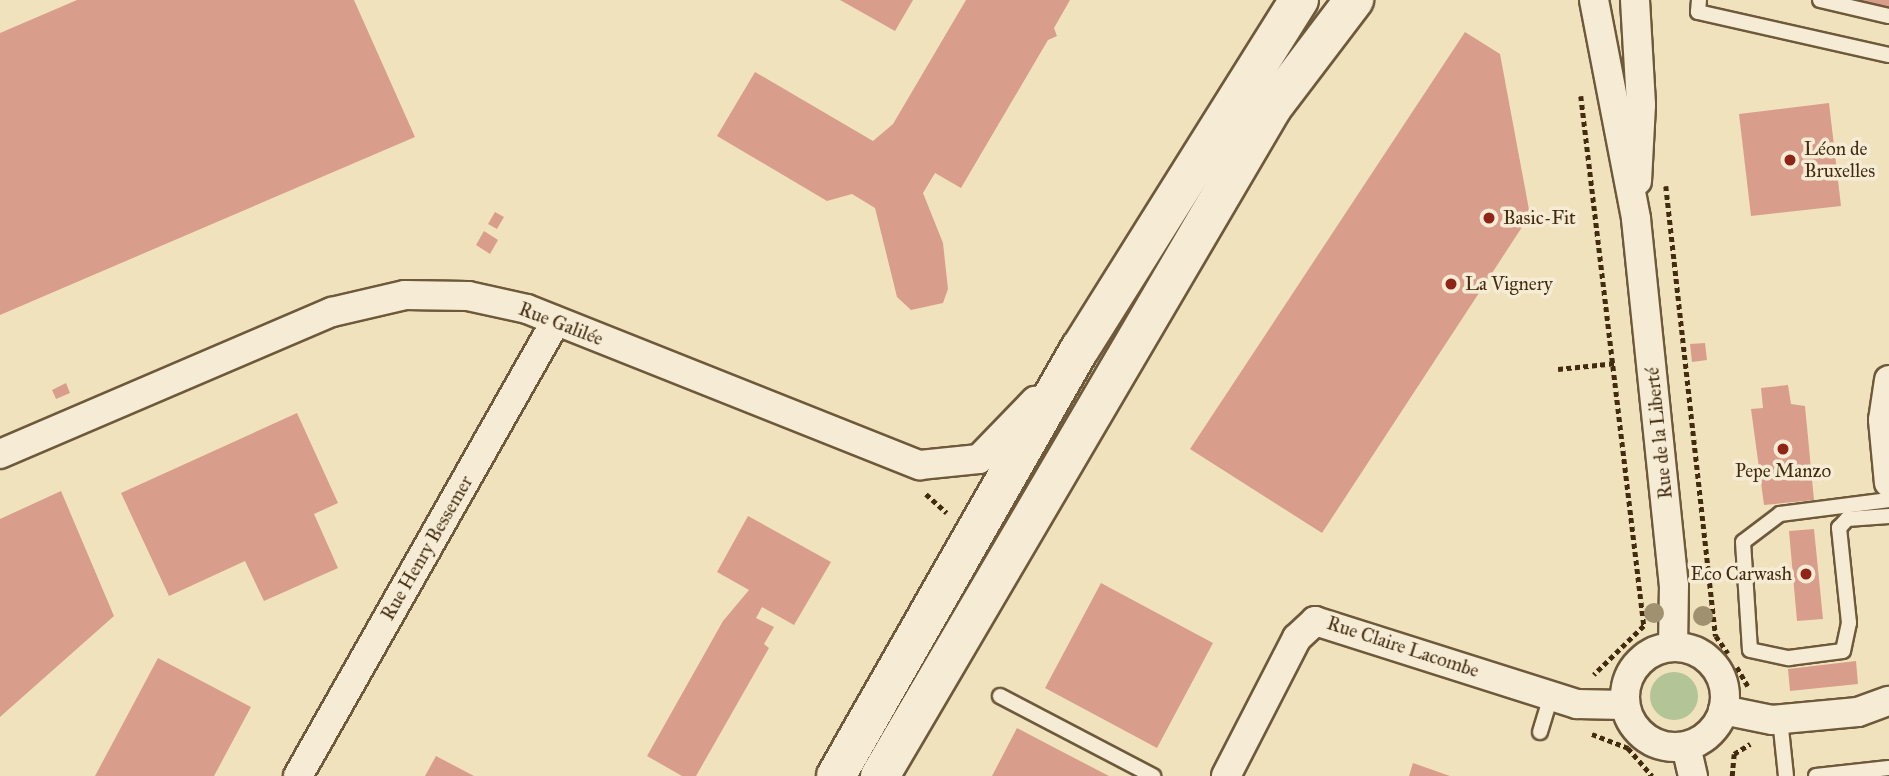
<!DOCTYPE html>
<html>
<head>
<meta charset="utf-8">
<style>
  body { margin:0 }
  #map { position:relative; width:1889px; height:776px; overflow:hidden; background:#f1e2be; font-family:"IM FELL Great Primer",serif }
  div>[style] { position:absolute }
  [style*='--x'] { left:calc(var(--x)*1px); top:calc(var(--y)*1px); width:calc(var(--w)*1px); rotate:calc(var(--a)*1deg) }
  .green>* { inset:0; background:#b3c497 }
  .round { border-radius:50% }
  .building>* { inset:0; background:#d99e8b }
  .path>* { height:4.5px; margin-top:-2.25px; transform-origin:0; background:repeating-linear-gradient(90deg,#422b0f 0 5px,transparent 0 8.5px) }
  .roads { filter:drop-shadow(2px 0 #6e593b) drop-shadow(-2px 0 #6e593b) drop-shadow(0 2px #6e593b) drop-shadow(0 -2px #6e593b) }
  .lane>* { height:14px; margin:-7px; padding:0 7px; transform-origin:7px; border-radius:7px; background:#f6ecd5 }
  .street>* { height:28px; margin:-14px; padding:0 14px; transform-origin:14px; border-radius:14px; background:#f6ecd5 }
  .street>.ring { margin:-14px; padding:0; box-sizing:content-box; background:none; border:28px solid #f6ecd5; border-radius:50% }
  .secondary>* { height:38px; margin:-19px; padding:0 19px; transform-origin:19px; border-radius:19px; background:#f6ecd5 }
  .trees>* { width:20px; height:20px; margin:-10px; border-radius:50%; background:#a09270 }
  .dots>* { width:19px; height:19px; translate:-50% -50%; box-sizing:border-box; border:4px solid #f6ecd5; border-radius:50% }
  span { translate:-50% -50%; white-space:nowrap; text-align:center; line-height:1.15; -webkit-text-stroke:7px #f6ecd5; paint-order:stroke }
  .poi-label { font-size:19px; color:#422b0f }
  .left { translate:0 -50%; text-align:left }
  .right { translate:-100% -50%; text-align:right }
  .street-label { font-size:19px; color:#422b0f }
</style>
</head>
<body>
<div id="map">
  <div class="green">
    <i class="round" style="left:1650px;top:672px;width:48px;height:48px"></i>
  </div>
  <div class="building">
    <i style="clip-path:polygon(77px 0,354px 0,415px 137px,0 315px,0 33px)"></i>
    <i style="clip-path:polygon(840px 0,913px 0,895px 31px)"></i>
    <i style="clip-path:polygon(966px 0,1070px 0,1054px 28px,1057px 36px,1048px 40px,961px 188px,935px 173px,923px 193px,943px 243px,948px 289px,943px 303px,911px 310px,897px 297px,875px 208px,852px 194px,827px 201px,717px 136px,755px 72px,873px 141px,893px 124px)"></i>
    <i style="clip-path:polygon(1889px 0,1889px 7px,1862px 1px,1862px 0)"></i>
    <i style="clip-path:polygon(1465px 32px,1500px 54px,1530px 215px,1322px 533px,1190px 449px)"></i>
    <i style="clip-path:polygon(1829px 103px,1841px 206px,1751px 216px,1739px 114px)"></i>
    <i style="clip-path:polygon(495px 212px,504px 217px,497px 229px,488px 224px)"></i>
    <i style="clip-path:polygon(484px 231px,498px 240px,490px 254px,476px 245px)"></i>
    <i style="clip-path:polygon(1705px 343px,1707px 360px,1692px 362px,1690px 344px)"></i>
    <i style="clip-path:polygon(66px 383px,70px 393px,56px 399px,52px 390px)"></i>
    <i style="clip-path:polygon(1788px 385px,1791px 404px,1805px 406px,1814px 500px,1764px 505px,1751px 409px,1763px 408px,1761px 388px)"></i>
    <i style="clip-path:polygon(297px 413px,338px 503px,314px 514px,338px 568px,264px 601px,245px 561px,169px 596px,121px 493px)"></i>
    <i style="clip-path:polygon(61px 491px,114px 616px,0 717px,0 519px)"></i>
    <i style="clip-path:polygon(748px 516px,831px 562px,794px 625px,762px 607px,756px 618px,774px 627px,764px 644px,769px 648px,696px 776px,682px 776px,647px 756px,723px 621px,749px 590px,717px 572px)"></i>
    <i style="clip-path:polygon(1814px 529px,1823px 619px,1797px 621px,1789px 531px)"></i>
    <i style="clip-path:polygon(1101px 583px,1213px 643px,1157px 748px,1045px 688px)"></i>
    <i style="clip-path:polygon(158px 658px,251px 707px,214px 776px,95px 776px)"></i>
    <i style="clip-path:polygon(1856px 661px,1858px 684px,1790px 691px,1788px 669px)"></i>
    <i style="clip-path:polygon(1017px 728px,1057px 749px,1109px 776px,992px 776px)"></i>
    <i style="clip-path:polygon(436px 756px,474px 776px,425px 776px)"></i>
    <i style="clip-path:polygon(1413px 763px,1450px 776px,1409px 776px)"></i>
  </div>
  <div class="path">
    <i style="--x:1581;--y:96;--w:534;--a:83.22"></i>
    <i style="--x:1644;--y:626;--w:70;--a:135.6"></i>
    <i style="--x:1666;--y:186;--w:453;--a:83.7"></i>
    <i style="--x:1716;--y:636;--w:21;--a:55"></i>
    <i style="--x:1558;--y:369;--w:59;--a:-5.8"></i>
    <i style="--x:926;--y:494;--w:28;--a:42"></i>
    <i style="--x:1737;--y:667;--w:22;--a:60"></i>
    <i style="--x:1592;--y:734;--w:39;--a:21"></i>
    <i style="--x:1628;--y:748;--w:37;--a:49"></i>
    <i style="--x:1732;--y:776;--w:22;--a:-85"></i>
    <i style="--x:1734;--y:754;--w:19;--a:-32"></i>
  </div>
  <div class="roads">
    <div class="lane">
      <i style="--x:1699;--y:0;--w:12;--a:95"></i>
      <i style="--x:1698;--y:12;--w:196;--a:12.7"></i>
      <i style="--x:1820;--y:0;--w:71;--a:13.1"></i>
      <i style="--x:1889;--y:500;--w:110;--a:172.7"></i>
      <i style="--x:1780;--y:514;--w:46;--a:142.9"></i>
      <i style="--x:1743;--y:542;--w:108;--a:86.3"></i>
      <i style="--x:1750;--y:650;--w:40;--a:12"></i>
      <i style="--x:1789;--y:658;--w:54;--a:-7.4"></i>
      <i style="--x:1843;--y:651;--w:29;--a:-78"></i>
      <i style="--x:1849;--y:623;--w:96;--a:-96"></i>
      <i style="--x:1839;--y:528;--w:12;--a:-48"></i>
      <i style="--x:1847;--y:519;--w:42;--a:-4.1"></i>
      <i style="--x:1000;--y:696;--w:173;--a:27.6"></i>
      <i style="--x:1780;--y:719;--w:57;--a:84"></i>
      <i style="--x:1540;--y:732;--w:39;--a:-73"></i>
      <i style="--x:1816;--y:776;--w:73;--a:-6.3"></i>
    </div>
    <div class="street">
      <i style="--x:1594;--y:0;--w:223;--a:79.1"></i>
      <i style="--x:1636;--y:219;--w:368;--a:84.1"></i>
      <i style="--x:1674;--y:585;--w:62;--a:90.9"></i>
      <i style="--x:1635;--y:0;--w:105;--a:86.7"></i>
      <i style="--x:1641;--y:105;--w:76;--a:93"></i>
      <i style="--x:1889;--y:380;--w:40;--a:98.5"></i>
      <i style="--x:1883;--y:420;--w:63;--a:84.6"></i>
      <i style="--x:0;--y:454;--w:361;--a:-23.2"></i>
      <i style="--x:332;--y:312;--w:75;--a:-13.1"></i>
      <i style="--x:405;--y:295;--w:63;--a:0.9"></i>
      <i style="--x:468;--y:296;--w:60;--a:12.4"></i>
      <i style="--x:527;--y:309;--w:423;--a:21.7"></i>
      <i style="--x:920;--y:465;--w:59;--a:-5.8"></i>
      <i style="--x:979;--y:459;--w:81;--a:-46"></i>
      <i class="ring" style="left:1625px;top:647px;width:72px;height:72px"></i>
      <i style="--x:1723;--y:710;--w:50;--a:11.5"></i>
      <i style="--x:1772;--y:720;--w:86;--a:-5.3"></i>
      <i style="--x:1858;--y:712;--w:33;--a:-20"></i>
      <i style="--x:1686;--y:746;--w:31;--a:77"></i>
      <i style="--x:298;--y:776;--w:523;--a:-60.45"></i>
      <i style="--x:1226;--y:776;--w:155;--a:-62.8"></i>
      <i style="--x:1297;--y:638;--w:25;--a:-43"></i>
      <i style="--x:1315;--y:621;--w:275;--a:17.6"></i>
      <i style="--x:1577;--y:704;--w:48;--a:1.2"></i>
    </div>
    <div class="secondary">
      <i style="--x:836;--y:776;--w:492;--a:-60.3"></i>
      <i style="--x:1080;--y:349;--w:412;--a:-57.9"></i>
      <i style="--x:880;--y:776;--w:775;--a:-59.59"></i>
      <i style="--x:1272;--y:108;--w:136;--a:-52.8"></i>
    </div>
  </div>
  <div class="trees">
    <i style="left:1654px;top:613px"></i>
    <i style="left:1703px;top:616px"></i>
  </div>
  <div class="dots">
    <i style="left:1790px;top:160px;background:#8f2418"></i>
    <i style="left:1489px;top:218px;background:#8f2418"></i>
    <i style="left:1451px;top:284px;background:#8f2418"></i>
    <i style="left:1783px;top:449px;background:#8f2418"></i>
    <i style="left:1806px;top:574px;background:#8f2418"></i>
  </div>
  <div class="poi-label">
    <span class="left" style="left:1804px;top:160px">Léon de<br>Bruxelles</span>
    <span class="left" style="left:1503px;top:218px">Basic-Fit</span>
    <span class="left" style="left:1465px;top:284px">La Vignery</span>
    <span style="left:1783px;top:471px">Pepe Manzo</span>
    <span class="right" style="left:1792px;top:574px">Eco Carwash</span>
  </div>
  <div class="street-label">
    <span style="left:561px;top:324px;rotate:21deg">Rue Galilée</span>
    <span style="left:1659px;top:433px;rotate:-96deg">Rue de la Liberté</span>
    <span style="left:427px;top:548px;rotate:-60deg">Rue Henry Bessemer</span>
    <span style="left:1403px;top:647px;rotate:18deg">Rue Claire Lacombe</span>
  </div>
</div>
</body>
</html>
